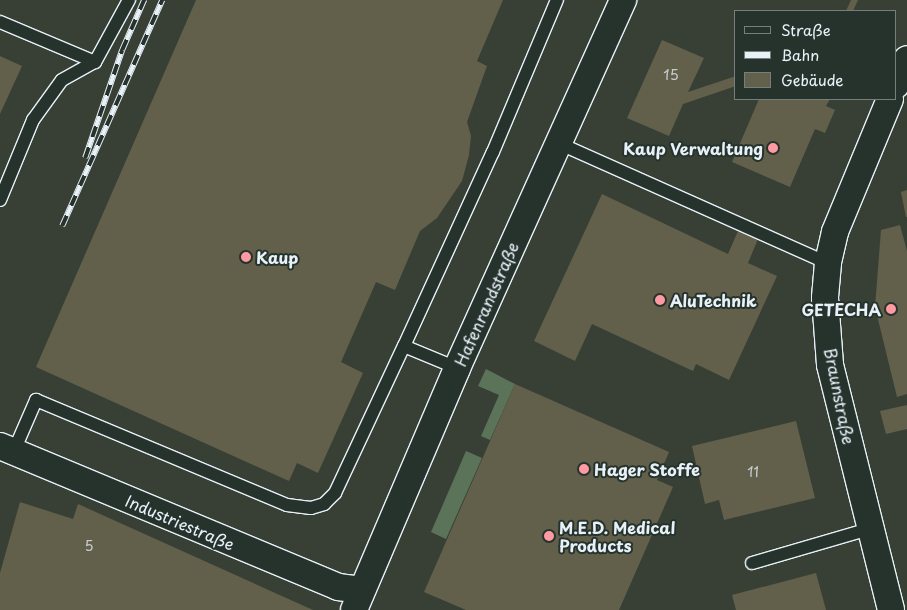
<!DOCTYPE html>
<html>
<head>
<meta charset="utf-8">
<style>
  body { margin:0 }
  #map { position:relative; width:907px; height:610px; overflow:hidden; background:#384036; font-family:"Playpen Sans",sans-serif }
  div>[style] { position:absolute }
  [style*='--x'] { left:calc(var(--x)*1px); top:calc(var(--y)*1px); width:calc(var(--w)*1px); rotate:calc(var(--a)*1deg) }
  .green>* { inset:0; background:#5a7359 }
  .building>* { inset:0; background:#625f4b }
  .roads { filter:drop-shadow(1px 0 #e8f1f8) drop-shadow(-1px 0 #e8f1f8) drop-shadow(0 1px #e8f1f8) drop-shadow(0 -1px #e8f1f8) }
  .lane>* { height:12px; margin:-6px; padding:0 6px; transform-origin:6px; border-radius:6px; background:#26332d }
  .street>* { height:26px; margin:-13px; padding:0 13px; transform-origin:13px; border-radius:13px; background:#26332d }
  .rail>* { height:5.5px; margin-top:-2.75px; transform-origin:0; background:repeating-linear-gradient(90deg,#26332d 0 11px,#e8f1f8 0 22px); box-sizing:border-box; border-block:1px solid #e8f1f8 }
  .dots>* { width:14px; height:14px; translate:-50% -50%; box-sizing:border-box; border:2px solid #26332d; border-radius:50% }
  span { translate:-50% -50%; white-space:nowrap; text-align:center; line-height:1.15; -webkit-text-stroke:4px #26332d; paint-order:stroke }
  .number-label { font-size:14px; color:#c6cccd }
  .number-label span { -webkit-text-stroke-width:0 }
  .poi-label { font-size:16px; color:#e8f1f8; font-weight:700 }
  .right { translate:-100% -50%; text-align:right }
  .left { translate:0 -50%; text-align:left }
  .street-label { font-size:16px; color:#e8f1f8 }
  .legend { position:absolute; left:734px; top:10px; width:162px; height:90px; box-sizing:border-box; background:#26332d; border:1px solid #747f7e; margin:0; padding:6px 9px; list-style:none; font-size:15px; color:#e8f1f8 }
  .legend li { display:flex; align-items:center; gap:10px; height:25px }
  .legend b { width:25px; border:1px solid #747f7e }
</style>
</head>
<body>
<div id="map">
  <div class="green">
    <i style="clip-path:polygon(486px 369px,515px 384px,490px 440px,481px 436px,499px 395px,478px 386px)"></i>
    <i style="clip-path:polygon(466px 451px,482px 458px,446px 539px,431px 532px)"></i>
  </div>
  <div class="building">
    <i style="clip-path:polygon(196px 0,503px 0,477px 61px,487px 66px,467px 122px,471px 136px,469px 155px,462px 181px,437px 218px,420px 231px,395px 290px,376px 282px,341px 362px,363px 373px,318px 473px,297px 463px,289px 481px,36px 367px)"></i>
    <i style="clip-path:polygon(851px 0,858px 0,853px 11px,846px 11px)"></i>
    <i style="clip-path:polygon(662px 40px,704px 58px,688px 92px,736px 76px,736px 86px,683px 104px,669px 136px,627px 118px)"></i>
    <i style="clip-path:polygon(0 56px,22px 66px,0 114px)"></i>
    <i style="clip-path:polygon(759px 99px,830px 99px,826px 106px,835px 110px,825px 133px,815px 129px,790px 187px,732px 162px)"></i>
    <i style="clip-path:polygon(907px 190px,907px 217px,906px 217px,901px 192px)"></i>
    <i style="clip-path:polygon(602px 194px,728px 254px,738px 231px,758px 239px,748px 263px,777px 276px,729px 380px,696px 364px,693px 371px,592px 324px,575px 361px,534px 341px)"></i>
    <i style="clip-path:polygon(900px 225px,907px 251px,907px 394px,897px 397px,875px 307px,881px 230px)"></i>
    <i style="clip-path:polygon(515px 384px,669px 452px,657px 480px,673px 487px,619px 610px,466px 610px,424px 592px)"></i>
    <i style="clip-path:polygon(907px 405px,907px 429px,886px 434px,880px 411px)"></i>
    <i style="clip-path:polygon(796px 421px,815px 498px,724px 520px,719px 500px,705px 504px,692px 446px)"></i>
    <i style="clip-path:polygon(20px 502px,73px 519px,78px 504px,313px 610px,0 610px,0 573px)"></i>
    <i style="clip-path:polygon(816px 573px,826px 610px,736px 610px,732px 595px)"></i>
  </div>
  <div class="roads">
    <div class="lane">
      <i style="--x:0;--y:22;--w:103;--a:22.8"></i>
      <i style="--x:558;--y:143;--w:295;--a:24"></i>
      <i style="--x:0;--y:200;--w:87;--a:-67.6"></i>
      <i style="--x:33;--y:120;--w:49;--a:-54.1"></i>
      <i style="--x:62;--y:80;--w:38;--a:-29"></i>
      <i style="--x:95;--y:62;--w:71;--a:-61.3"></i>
      <i style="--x:457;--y:368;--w:57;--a:-157.5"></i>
      <i style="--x:404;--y:346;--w:213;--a:-65.4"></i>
      <i style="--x:493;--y:152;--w:165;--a:-67.2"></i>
      <i style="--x:13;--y:453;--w:58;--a:-66.5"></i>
      <i style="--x:36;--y:400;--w:272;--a:22.7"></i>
      <i style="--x:287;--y:505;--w:24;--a:7"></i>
      <i style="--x:311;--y:508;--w:14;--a:-17"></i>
      <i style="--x:324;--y:504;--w:16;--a:-45"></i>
      <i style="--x:335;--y:493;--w:162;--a:-64.9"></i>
      <i style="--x:752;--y:563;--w:122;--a:-16.2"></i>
    </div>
    <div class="street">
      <i style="--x:896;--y:85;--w:28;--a:-67"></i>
      <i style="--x:890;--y:99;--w:144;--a:112.5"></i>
      <i style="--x:835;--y:232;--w:32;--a:103"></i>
      <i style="--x:828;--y:263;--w:35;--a:95"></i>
      <i style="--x:825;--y:298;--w:67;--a:85.7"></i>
      <i style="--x:830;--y:365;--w:252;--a:76"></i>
      <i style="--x:0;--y:446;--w:366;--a:22.6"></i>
      <i style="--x:338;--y:587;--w:24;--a:7"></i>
      <i style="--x:354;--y:610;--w:263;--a:-66.9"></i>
      <i style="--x:457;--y:368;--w:404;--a:-65.7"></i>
    </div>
  </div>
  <div class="rail">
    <i style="--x:85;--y:158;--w:114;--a:-71.1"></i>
    <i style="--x:122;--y:50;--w:55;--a:-66.3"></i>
    <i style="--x:62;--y:226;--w:247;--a:-66.1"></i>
  </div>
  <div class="dots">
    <i style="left:773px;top:148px;background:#ff9aa2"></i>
    <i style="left:246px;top:257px;background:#ff9aa2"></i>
    <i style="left:660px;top:300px;background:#ff9aa2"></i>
    <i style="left:891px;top:309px;background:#ff9aa2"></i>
    <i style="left:584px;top:469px;background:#ff9aa2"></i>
    <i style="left:549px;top:536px;background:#ff9aa2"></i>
  </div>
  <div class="number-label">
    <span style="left:671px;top:75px">15</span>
    <span style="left:753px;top:472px">11</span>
    <span style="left:89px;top:546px">5</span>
  </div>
  <div class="poi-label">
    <span class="right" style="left:763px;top:148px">Kaup Verwaltung</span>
    <span class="left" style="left:256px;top:257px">Kaup</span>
    <span class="left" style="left:670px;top:300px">AluTechnik</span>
    <span class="right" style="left:881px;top:309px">GETECHA</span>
    <span class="left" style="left:594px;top:469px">Hager Stoffe</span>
    <span class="left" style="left:559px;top:536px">M.E.D. Medical<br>Products</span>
  </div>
  <div class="street-label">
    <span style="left:486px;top:304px;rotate:-66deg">Hafenrandstraße</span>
    <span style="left:840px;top:396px;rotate:79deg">Braunstraße</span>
    <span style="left:180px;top:522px;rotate:23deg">Industriestraße</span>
  </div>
  <ul class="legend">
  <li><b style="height:6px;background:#26332d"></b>Straße</li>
  <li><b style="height:6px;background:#e8f1f8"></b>Bahn</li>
  <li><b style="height:14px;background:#625f4b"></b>Gebäude</li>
  </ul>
</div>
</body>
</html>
